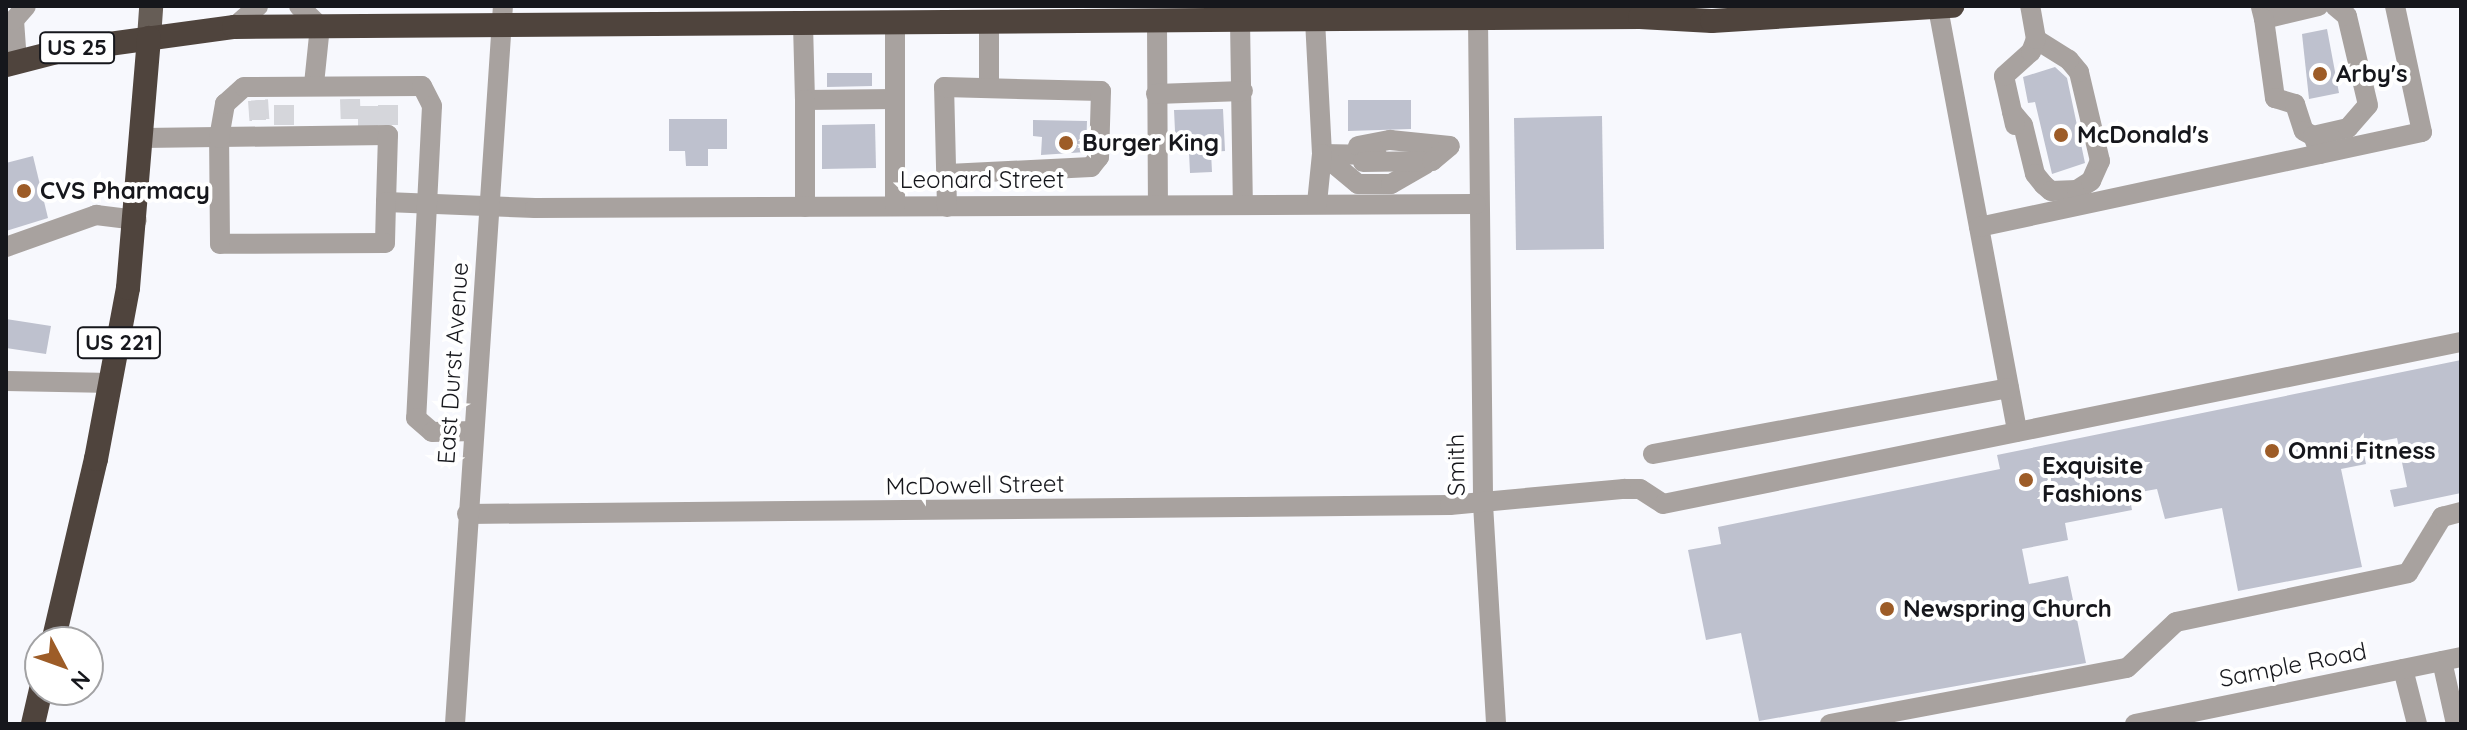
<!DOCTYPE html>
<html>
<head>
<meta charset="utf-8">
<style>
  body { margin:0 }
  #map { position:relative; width:2467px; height:730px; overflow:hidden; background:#f7f8fd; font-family:Quicksand,sans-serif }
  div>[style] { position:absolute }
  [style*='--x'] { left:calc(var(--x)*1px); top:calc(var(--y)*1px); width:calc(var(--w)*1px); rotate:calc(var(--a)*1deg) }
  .building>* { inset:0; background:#bec1ce }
  .minor-tunnel>* { height:20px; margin-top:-10px; transform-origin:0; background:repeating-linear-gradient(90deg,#d5d6db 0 20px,transparent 0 30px) }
  .minor>* { height:20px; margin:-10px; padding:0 10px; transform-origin:10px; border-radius:10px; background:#a8a29f }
  .major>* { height:24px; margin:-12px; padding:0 12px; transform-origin:12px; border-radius:12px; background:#665d56 }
  .highway>* { height:24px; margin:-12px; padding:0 12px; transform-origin:12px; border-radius:12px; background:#4f443d }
  .dots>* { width:22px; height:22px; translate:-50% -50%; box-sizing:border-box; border:4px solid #fff; border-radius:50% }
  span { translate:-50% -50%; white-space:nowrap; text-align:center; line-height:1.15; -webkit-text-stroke:8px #fff; paint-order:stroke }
  .shield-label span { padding:2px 6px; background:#fff; border:2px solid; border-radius:6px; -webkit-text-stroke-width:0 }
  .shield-label { font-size:22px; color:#16171c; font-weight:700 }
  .poi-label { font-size:24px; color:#16171c; font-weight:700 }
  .left { translate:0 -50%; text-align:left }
  .street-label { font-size:24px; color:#16171c }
  .frame { position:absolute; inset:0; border:8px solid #16171c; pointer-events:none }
  .north { position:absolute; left:24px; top:626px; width:80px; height:80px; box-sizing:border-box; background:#fff; border:2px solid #a2a2a4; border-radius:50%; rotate:131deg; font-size:22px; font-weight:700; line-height:32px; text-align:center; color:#16171c }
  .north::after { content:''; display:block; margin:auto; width:28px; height:36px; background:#9d5c27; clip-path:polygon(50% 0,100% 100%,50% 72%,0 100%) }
</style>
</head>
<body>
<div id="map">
  <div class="building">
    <i style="clip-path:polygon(2327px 29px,2339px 93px,2309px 99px,2302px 34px)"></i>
    <i style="clip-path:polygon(2055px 67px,2067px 78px,2085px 163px,2052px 174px,2035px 102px,2028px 103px,2023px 77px)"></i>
    <i style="clip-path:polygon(827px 73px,872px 73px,872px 86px,827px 87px)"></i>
    <i style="clip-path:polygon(1348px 100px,1411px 100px,1411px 129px,1348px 131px)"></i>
    <i style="clip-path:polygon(1223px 109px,1225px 151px,1211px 152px,1212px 172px,1190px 173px,1189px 152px,1176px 152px,1174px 110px)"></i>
    <i style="clip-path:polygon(1602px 116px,1604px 249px,1516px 250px,1514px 118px)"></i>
    <i style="clip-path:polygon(669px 119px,727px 119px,727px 149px,708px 149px,708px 166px,686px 166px,685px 151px,669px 151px)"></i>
    <i style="clip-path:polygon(1033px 120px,1087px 121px,1086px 152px,1041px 155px,1042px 137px,1033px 136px)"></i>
    <i style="clip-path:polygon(875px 124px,876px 168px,822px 169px,822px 125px)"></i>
    <i style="clip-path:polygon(33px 156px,48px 218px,6px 231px,6px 163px)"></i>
    <i style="clip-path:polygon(6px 319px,51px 326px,46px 354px,6px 348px)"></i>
    <i style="clip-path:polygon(2461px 360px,2461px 493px,2394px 507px,2390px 490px,2407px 487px,2397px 438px,2362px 445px,2366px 464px,2341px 469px,2362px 567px,2238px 591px,2222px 508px,2165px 519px,2157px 489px,2129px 494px,2132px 510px,2065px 523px,2068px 540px,2022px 549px,2029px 584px,2068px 576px,2086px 663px,1759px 721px,1741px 633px,1706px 640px,1688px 550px,1721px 544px,1718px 527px,2000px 469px,1997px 455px)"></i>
  </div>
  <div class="minor-tunnel">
    <i style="--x:350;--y:99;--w:26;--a:88"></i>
    <i style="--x:258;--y:100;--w:26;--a:86"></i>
    <i style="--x:284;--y:125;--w:27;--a:-90"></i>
    <i style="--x:388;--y:125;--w:27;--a:-90"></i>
    <i style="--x:368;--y:126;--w:29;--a:-90"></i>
  </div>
  <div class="minor">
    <i style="--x:299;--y:6;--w:29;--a:44"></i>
    <i style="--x:320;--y:26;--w:58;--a:95.9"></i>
    <i style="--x:2261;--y:7;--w:12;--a:76"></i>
    <i style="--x:2264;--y:19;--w:56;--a:-13.5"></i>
    <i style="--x:1938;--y:8;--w:431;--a:79.4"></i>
    <i style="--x:1478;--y:18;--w:486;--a:89.4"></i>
    <i style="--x:1483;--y:504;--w:220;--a:86.6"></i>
    <i style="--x:2264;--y:19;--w:80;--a:82.1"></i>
    <i style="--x:2275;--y:98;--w:21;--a:17"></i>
    <i style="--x:2295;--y:104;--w:28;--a:72"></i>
    <i style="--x:2304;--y:131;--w:10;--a:29"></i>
    <i style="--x:1315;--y:20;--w:134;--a:87"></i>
    <i style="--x:1322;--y:154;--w:55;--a:1"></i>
    <i style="--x:1240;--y:21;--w:183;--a:89.1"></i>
    <i style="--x:989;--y:22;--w:64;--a:90"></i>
    <i style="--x:1157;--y:23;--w:181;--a:89.7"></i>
    <i style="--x:803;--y:24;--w:76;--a:88.5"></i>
    <i style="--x:805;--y:100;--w:90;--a:-0.6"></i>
    <i style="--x:234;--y:27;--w:32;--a:-41"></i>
    <i style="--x:17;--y:62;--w:42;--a:-94.1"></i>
    <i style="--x:14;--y:20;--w:18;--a:-49"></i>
    <i style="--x:1156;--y:94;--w:87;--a:-2"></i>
    <i style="--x:805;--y:100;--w:107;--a:90"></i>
    <i style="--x:2012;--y:112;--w:17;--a:50"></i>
    <i style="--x:2023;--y:125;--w:50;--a:76.2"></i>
    <i style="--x:2035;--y:174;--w:14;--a:51"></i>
    <i style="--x:2044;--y:185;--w:9;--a:41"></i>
    <i style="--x:2051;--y:191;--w:26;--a:-2"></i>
    <i style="--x:2077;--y:190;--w:17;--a:-33"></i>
    <i style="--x:2091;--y:181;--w:22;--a:-66"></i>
    <i style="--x:2100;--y:161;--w:91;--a:-103.3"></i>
    <i style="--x:2079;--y:72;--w:16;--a:-130"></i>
    <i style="--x:2069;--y:60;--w:39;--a:-148"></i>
    <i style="--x:2015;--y:125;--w:50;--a:-102.7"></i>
    <i style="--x:2004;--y:76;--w:36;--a:-42"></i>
    <i style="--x:2031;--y:52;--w:14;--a:-69"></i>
    <i style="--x:2036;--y:39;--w:34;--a:-100"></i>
    <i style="--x:142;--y:138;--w:246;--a:-0.7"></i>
    <i style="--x:388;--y:135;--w:67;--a:91.7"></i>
    <i style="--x:386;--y:202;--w:149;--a:2.3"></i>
    <i style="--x:535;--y:208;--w:941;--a:-0.24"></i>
    <i style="--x:1358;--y:146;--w:33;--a:-11"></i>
    <i style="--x:1390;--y:140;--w:60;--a:5.7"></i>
    <i style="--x:1322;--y:154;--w:47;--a:39.8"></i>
    <i style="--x:1358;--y:184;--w:33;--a:0"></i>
    <i style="--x:1391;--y:184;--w:40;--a:-29.7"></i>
    <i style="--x:2320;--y:154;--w:19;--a:-111"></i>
    <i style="--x:2313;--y:136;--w:36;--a:-13"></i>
    <i style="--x:2348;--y:128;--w:30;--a:-49"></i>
    <i style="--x:2368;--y:105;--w:91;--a:-103.3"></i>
    <i style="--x:2347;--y:16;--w:16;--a:-140"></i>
    <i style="--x:1363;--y:162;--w:69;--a:-0.8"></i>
    <i style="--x:1432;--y:161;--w:23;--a:-40"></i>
    <i style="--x:386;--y:202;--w:41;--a:91.4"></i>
    <i style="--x:385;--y:243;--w:165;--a:179.7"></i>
    <i style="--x:220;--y:244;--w:106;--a:-90.5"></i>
    <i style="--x:219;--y:138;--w:35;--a:-80"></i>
    <i style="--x:225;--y:104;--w:25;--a:-42"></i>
    <i style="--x:244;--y:87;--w:178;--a:-0.3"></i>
    <i style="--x:422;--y:86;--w:22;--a:63"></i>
    <i style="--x:432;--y:106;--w:312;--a:92.9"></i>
    <i style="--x:416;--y:418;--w:21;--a:41"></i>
    <i style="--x:432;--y:432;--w:42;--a:-1.4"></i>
    <i style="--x:1317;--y:203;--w:49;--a:-84.2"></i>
    <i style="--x:895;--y:206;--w:183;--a:-90"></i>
    <i style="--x:947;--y:207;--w:120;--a:-91.4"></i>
    <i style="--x:944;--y:87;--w:157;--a:1.5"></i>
    <i style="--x:1101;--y:91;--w:66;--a:91.7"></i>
    <i style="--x:1099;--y:157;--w:13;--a:129"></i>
    <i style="--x:1091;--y:167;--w:143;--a:177.2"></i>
    <i style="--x:1979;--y:227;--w:453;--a:-12.1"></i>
    <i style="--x:2422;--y:132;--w:129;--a:-102.1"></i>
    <i style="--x:6;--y:247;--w:96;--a:-19.6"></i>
    <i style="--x:96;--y:215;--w:41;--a:7"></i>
    <i style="--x:6;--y:381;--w:106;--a:1.1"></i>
    <i style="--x:1653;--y:454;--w:362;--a:-10.5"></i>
    <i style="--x:467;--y:514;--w:983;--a:-0.52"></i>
    <i style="--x:1450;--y:505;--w:175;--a:-5.3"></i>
    <i style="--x:1624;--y:489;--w:16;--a:0"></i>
    <i style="--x:1640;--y:489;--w:27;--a:33"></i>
    <i style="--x:1663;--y:504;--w:814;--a:-11.48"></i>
    <i style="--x:2442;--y:661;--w:65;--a:77.5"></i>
    <i style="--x:2403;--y:669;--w:57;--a:75.7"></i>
    <i style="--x:455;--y:724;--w:720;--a:-86.18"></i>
    <i style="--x:1830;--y:724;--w:302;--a:-10.7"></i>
    <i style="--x:2127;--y:668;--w:67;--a:-43.2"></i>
    <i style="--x:2176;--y:622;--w:237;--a:-11.9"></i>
    <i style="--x:2408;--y:573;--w:66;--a:-58.7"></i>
    <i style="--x:2442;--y:517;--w:20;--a:-15"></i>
    <i style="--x:2135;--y:724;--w:333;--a:-11.6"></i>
  </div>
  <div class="major">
    <i style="--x:149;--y:38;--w:32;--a:-86"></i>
  </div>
  <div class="highway">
    <i style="--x:6;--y:65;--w:61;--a:-14.3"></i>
    <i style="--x:65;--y:50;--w:171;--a:-7.8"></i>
    <i style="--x:234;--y:27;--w:1406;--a:-0.41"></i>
    <i style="--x:1640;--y:17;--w:72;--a:3.2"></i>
    <i style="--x:1712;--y:21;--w:241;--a:-3.6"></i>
    <i style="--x:53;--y:642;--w:188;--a:-76.8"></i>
    <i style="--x:96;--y:459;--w:174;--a:-79.4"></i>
    <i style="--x:128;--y:288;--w:251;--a:-85.2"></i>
    <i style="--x:33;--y:724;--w:35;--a:-77"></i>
  </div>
  <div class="dots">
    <i style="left:2320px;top:74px;background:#9d5c27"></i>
    <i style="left:2061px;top:135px;background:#9d5c27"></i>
    <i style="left:1066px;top:143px;background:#9d5c27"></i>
    <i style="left:24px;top:191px;background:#9d5c27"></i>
    <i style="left:2272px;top:451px;background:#9d5c27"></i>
    <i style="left:2026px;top:480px;background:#9d5c27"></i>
    <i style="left:1887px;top:609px;background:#9d5c27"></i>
  </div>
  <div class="shield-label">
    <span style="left:77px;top:48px">US 25</span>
    <span style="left:119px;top:343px">US 221</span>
  </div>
  <div class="poi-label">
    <span class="left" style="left:2336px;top:74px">Arby's</span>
    <span class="left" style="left:2077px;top:135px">McDonald's</span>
    <span class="left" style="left:1082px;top:143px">Burger King</span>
    <span class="left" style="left:40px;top:191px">CVS Pharmacy</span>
    <span class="left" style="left:2288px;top:451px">Omni Fitness</span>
    <span class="left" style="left:2042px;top:480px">Exquisite<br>Fashions</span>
    <span class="left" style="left:1903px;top:609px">Newspring Church</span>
  </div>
  <div class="street-label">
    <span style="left:982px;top:180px">Leonard Street</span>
    <span style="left:453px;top:363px;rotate:-86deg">East Durst Avenue</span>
    <span style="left:1456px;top:465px;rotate:-91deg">Smith</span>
    <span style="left:975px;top:485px;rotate:-1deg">McDowell Street</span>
    <span style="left:2293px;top:665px;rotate:-11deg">Sample Road</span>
  </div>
  <div class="frame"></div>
  <div class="north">N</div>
</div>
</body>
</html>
